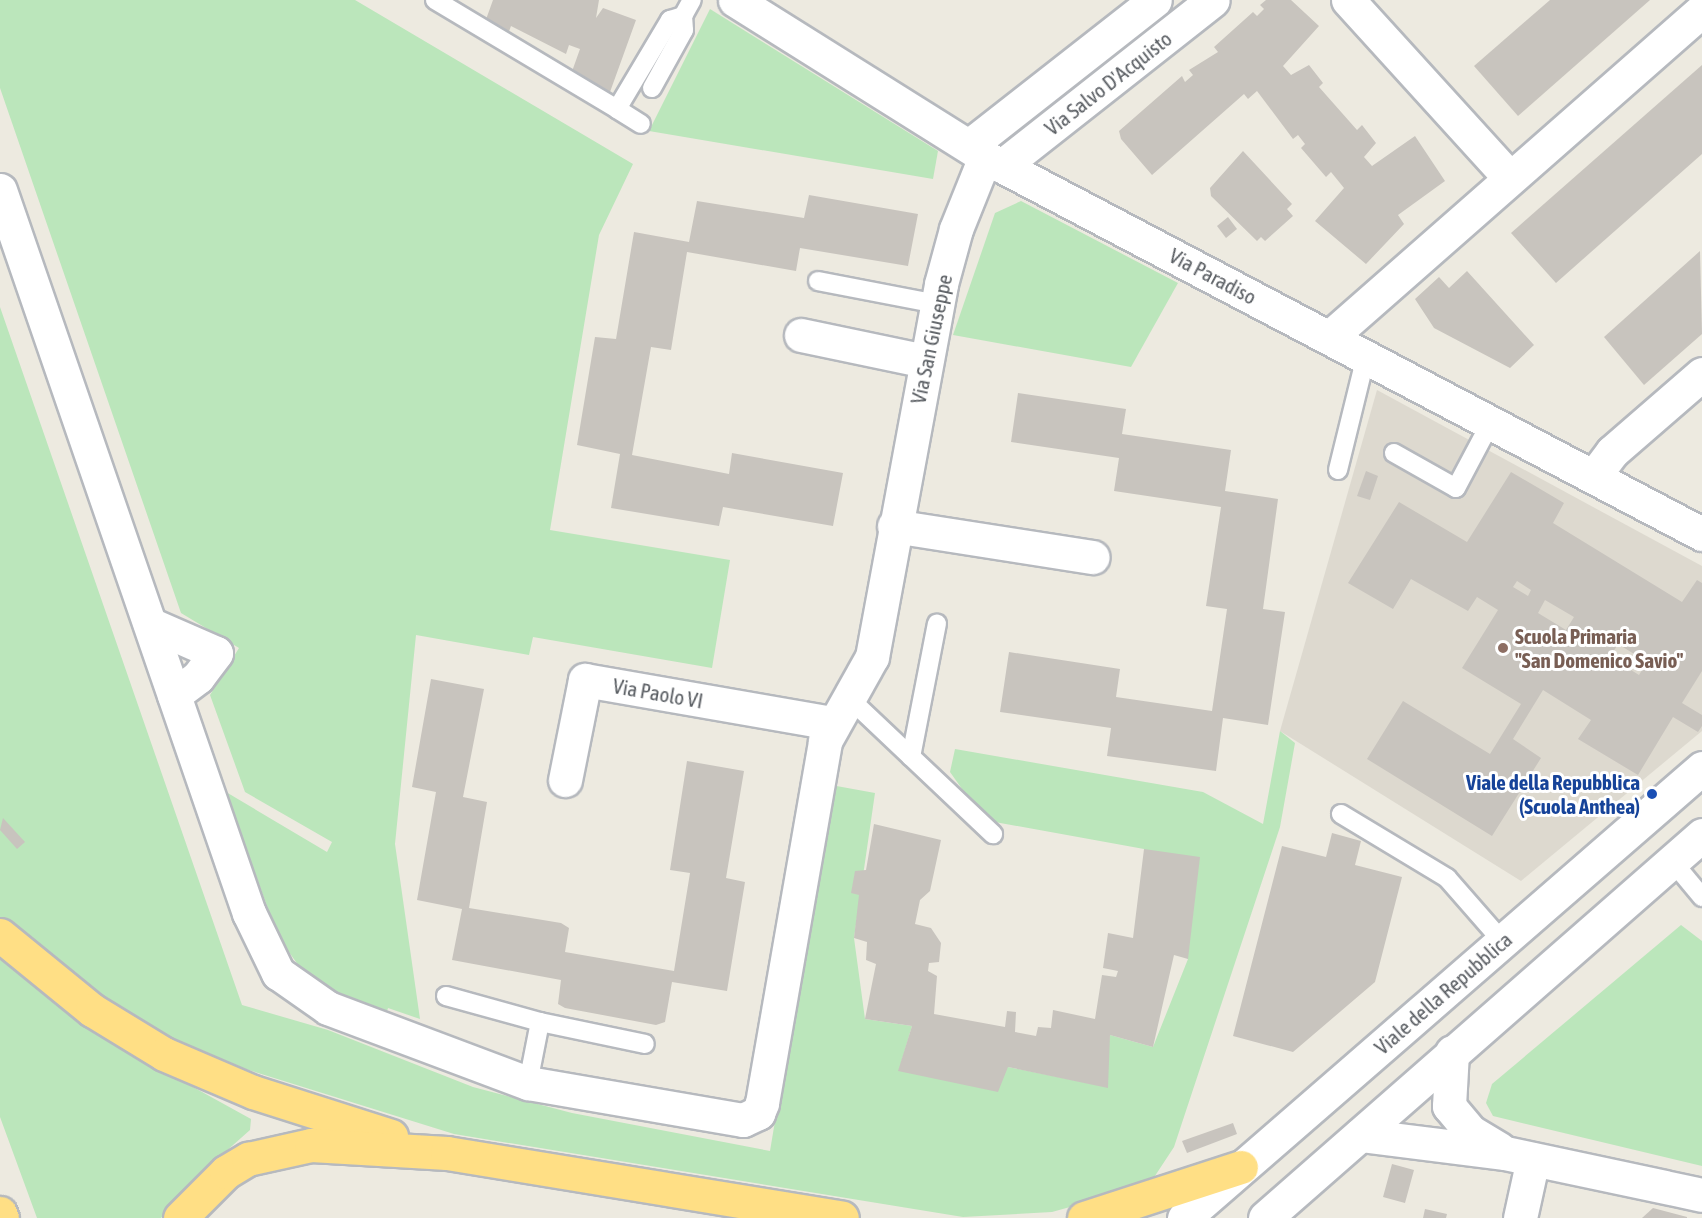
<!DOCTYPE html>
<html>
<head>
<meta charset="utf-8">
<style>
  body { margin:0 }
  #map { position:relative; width:1702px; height:1218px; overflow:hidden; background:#edeae0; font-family:"Asap Condensed",sans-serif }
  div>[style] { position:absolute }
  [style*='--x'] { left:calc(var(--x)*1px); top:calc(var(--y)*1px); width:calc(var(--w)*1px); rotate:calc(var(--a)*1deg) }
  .education>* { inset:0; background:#ddd9cf }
  .green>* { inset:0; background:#bbe6bb }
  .building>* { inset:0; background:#c8c4be }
  .roads { filter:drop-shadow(2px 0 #b6b9be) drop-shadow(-2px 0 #b6b9be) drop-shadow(0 2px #b6b9be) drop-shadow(0 -2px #b6b9be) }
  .service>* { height:18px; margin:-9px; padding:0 9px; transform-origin:9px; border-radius:9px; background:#fff }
  .minor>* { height:33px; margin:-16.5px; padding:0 16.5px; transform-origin:16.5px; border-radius:16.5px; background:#fff }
  .tertiary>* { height:33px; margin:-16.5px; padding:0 16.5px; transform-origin:16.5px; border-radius:16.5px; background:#fff }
  .secondary>* { height:33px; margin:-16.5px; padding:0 16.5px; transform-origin:16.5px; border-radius:16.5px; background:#fff }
  .motorway>* { height:33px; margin:-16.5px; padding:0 16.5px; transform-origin:16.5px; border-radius:16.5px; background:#ffdf85 }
  .dots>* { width:16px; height:16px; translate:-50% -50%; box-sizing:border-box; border:3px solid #fff; border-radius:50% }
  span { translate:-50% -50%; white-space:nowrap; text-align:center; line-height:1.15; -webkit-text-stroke:6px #fff; paint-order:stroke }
  .street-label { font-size:21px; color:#595d62 }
  .education-label { font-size:21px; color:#785e54; font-weight:700 }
  .left { translate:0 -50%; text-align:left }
  .transit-label { font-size:21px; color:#164399; font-weight:700 }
  .right { translate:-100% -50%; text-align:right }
</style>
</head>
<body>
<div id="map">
  <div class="education">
    <i style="clip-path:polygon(1377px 390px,1702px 566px,1702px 731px,1521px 881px,1280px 731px)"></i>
  </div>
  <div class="green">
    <i style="clip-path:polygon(0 0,355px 0,633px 164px,599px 235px,550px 530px,730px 560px,712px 668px,533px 637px,529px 655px,416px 635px,395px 844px,420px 1019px,388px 1008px,386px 1015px,327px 987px,304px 973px,278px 937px,226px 792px,327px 852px,332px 842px,245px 792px,210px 695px,239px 648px,181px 613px,0 88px)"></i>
    <i style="clip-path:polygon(710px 9px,938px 151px,933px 179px,649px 131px)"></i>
    <i style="clip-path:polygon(1021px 201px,1178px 283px,1131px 367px,953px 335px,995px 213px)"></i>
    <i style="clip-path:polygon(0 307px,242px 1005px,328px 1030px,473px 1087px,572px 1113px,770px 1151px,831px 785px,875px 793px,854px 938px,865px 1019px,912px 1026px,899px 1070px,1008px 1067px,1102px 1086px,1110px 1035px,1153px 1047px,1188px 959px,1144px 849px,984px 820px,950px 772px,955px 749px,1203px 792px,1263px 824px,1280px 731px,1295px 743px,1280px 827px,1174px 1147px,1149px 1185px,1052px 1212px,963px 1217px,454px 1134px,207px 1057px,144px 1026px,74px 979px,0 917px)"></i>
    <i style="clip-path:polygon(1681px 925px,1702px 941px,1702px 1166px,1493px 1116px,1486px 1103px,1492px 1084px)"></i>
    <i style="clip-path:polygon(0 957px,106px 1039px,251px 1119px,250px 1130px,188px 1185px,161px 1218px,37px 1218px,0 1117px)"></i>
  </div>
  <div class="building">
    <i style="clip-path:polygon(493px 0,599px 0,596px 18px,603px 8px,636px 20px,610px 92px,570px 77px,580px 49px,569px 45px,566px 54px,511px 26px,508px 34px,484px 25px)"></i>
    <i style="clip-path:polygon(1266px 0,1291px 0,1319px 26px,1283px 66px,1291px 75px,1309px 65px,1323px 83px,1319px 87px,1357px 130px,1362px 125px,1376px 143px,1364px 157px,1372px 166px,1415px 136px,1445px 181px,1398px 215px,1404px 224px,1366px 264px,1315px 221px,1344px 188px,1331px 172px,1326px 177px,1301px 148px,1305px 144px,1298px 135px,1293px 139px,1257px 91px,1248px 99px,1244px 94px,1152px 175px,1121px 139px,1119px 131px,1182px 76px,1185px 82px,1193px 75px,1189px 70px,1218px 52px,1214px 47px,1253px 12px,1257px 16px,1264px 9px,1260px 5px)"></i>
    <i style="clip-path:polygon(1550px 0,1650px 0,1518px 116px,1474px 66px)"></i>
    <i style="clip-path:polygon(1702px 65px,1702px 154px,1556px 283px,1511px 233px)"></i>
    <i style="clip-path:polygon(1243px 151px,1292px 204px,1287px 209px,1293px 216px,1265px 241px,1261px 237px,1257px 241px,1211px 196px,1210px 188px)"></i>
    <i style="clip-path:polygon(809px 195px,918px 214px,908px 266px,800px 248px,796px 271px,687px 252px,671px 350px,651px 347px,632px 455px,729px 474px,732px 453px,843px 473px,833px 526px,723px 507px,719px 526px,611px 508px,620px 454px,577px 445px,595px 337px,616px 339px,634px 232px,689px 242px,697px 201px,804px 218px)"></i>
    <i style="clip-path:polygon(1228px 217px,1237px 229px,1226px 238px,1217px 226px)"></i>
    <i style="clip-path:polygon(1700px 251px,1702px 334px,1644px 385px,1604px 337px)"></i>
    <i style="clip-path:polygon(1467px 271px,1534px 345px,1510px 368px,1434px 328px,1415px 299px,1439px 277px,1449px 288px)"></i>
    <i style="clip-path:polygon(1018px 393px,1126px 409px,1122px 434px,1231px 450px,1225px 491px,1278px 499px,1263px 609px,1285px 612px,1268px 725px,1223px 718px,1216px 771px,1107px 756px,1111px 728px,1000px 712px,1009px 652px,1120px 669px,1116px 697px,1212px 711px,1227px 609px,1206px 606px,1221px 507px,1114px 491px,1119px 458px,1011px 442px)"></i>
    <i style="clip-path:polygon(1366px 471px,1378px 476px,1370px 500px,1357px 496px)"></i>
    <i style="clip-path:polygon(evenodd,1511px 472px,1564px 503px,1553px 523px,1682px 602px,1697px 580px,1702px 583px,1702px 671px,1682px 703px,1702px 715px,1702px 726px,1698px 732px,1673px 717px,1638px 775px,1578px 739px,1591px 720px,1543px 690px,1513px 739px,1541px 758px,1492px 836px,1367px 759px,1403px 701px,1490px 754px,1521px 704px,1462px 668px,1498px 610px,1477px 597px,1468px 611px,1411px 579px,1393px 609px,1348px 583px,1399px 502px,1467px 542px,1511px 472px,1517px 581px,1531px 590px,1528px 596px,1513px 587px,1517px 581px,1511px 472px,1545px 600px,1574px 617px,1566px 630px,1538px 613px,1545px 600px,1511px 472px,1618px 644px,1647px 662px,1639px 675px,1610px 657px,1618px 644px)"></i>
    <i style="clip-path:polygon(431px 679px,484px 689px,463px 797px,487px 802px,469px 908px,561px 923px,569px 928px,565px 952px,674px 971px,690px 873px,670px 870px,687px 761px,744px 771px,726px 878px,745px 882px,727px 991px,672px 982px,665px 1022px,656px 1025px,565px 1008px,558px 1004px,561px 980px,452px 960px,462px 909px,417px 900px,436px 792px,412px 787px)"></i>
    <i style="clip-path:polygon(3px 818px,25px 842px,17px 849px,0 830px)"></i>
    <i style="clip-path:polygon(874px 824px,941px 840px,930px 891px,920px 900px,915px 924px,931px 928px,941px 943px,939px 962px,929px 963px,928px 971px,937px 976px,934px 1014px,1005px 1027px,1007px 1011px,1016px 1012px,1015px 1032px,1036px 1036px,1038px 1027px,1051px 1028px,1053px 1010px,1095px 1019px,1102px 975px,1116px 977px,1118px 971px,1103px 968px,1108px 933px,1133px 938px,1144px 849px,1200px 857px,1188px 959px,1174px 955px,1153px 1047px,1110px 1035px,1108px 1088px,1008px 1067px,998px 1092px,898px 1071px,912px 1026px,865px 1019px,876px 964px,866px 960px,867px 942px,854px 938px,859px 895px,851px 893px,855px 871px,866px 870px)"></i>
    <i style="clip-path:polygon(1332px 833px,1361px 841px,1355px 865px,1402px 877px,1375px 982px,1293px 1052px,1233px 1036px,1282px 846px,1326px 857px)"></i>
    <i style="clip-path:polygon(1233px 1123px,1237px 1134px,1187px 1153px,1182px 1141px)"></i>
    <i style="clip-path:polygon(1392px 1164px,1414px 1170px,1405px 1203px,1383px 1197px)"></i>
    <i style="clip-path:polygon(1653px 1208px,1687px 1217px,1687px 1218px,1642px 1218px)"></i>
    <i style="clip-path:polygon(1425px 1209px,1447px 1214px,1446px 1218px,1423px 1218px)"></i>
  </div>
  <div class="roads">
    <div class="service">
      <i style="--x:435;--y:0;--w:212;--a:30.9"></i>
      <i style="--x:617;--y:109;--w:104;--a:-59.2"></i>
      <i style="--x:670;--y:20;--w:14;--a:-17"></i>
      <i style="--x:652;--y:88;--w:66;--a:-61.1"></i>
      <i style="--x:684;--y:30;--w:14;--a:-94"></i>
      <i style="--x:683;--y:16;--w:18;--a:-61"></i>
      <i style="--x:617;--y:109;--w:28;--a:32"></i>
      <i style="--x:818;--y:281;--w:121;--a:10.9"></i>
      <i style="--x:1394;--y:453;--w:71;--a:29.4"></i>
      <i style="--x:1456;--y:488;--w:75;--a:-62.1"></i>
      <i style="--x:1338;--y:470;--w:117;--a:-76.2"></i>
      <i style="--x:850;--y:699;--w:197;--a:43.4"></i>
      <i style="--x:911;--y:757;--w:136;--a:-79"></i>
      <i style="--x:1341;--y:814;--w:124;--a:31.1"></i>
      <i style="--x:1447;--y:878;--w:85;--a:48.8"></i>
      <i style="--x:1672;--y:861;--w:47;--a:50.2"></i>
      <i style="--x:446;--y:996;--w:98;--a:15.5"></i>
      <i style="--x:528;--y:1083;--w:62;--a:-78.9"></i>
      <i style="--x:540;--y:1022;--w:107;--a:11.8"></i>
    </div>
    <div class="minor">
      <i style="--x:1348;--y:0;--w:238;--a:47.7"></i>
      <i style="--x:0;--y:190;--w:765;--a:71"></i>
      <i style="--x:249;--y:913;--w:67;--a:64.2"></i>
      <i style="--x:278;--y:973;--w:61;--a:35"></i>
      <i style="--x:328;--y:1008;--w:214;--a:20.6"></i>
      <i style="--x:528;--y:1083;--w:218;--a:9.8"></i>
      <i style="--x:743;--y:1120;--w:17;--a:-25"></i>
      <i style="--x:758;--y:1113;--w:11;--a:-68"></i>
      <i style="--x:762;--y:1103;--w:367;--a:-80.1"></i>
      <i style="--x:825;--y:741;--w:96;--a:-60.8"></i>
      <i style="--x:872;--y:657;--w:379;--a:-79.5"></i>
      <i style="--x:941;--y:284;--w:57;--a:-74.7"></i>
      <i style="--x:956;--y:229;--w:78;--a:-68.1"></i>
      <i style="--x:801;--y:335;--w:127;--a:11.8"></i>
      <i style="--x:1330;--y:337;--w:495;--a:-41.3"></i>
      <i style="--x:1594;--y:476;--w:30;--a:-53"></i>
      <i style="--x:1612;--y:452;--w:119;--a:-40.9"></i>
      <i style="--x:894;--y:526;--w:201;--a:8.9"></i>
      <i style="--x:150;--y:624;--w:72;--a:23.7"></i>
      <i style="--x:216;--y:653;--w:30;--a:127"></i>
      <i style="--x:198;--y:677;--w:30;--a:143"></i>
      <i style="--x:565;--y:780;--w:102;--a:-78.7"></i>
      <i style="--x:585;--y:680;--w:250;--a:9.9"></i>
      <i style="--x:1452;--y:1052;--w:54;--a:93.2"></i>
      <i style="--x:1449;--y:1106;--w:34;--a:50"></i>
      <i style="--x:1471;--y:1132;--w:33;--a:31"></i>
      <i style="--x:1360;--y:1135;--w:146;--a:7.1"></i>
      <i style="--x:1505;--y:1153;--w:201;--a:12"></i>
      <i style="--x:1520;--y:1218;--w:60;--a:-77.6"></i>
    </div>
    <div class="tertiary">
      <i style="--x:735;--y:0;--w:295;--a:32.1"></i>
      <i style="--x:985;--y:157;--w:810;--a:27.74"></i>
      <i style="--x:969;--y:146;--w:236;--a:-38.1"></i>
      <i style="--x:1002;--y:166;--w:268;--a:-38.2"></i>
    </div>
    <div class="secondary">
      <i style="--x:1184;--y:1218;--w:686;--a:-40.98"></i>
      <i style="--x:1265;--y:1218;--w:581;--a:-41.23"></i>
    </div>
    <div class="motorway">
      <i style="--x:0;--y:935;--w:119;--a:39.2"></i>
      <i style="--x:92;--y:1010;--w:84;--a:31.4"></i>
      <i style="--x:164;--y:1054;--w:97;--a:23.1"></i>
      <i style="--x:253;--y:1092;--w:145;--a:17.7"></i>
      <i style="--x:0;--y:1213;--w:5;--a:68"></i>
      <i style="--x:180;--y:1218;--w:65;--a:-45"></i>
      <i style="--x:226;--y:1172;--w:26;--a:-31"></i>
      <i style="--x:248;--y:1159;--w:65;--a:-12.5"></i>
      <i style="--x:311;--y:1145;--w:136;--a:3.4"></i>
      <i style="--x:447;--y:1153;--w:400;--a:9.3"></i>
      <i style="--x:1084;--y:1218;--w:165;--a:-18"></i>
    </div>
  </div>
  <div class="dots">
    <i style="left:1503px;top:648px;background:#8d6e63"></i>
    <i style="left:1652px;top:794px;background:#1a4fb4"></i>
  </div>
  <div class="street-label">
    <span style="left:1108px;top:83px;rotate:-38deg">Via Salvo D'Acquisto</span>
    <span style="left:1213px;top:276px;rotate:28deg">Via Paradiso</span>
    <span style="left:931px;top:339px;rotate:-78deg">Via San Giuseppe</span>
    <span style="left:658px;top:693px;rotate:10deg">Via Paolo VI</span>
    <span style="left:1443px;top:993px;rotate:-41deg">Viale della Repubblica</span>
  </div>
  <div class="education-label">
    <span class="left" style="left:1515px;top:648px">Scuola Primaria<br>"San Domenico Savio"</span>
  </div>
  <div class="transit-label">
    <span class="right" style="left:1640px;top:794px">Viale della Repubblica<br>(Scuola Anthea)</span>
  </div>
</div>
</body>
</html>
